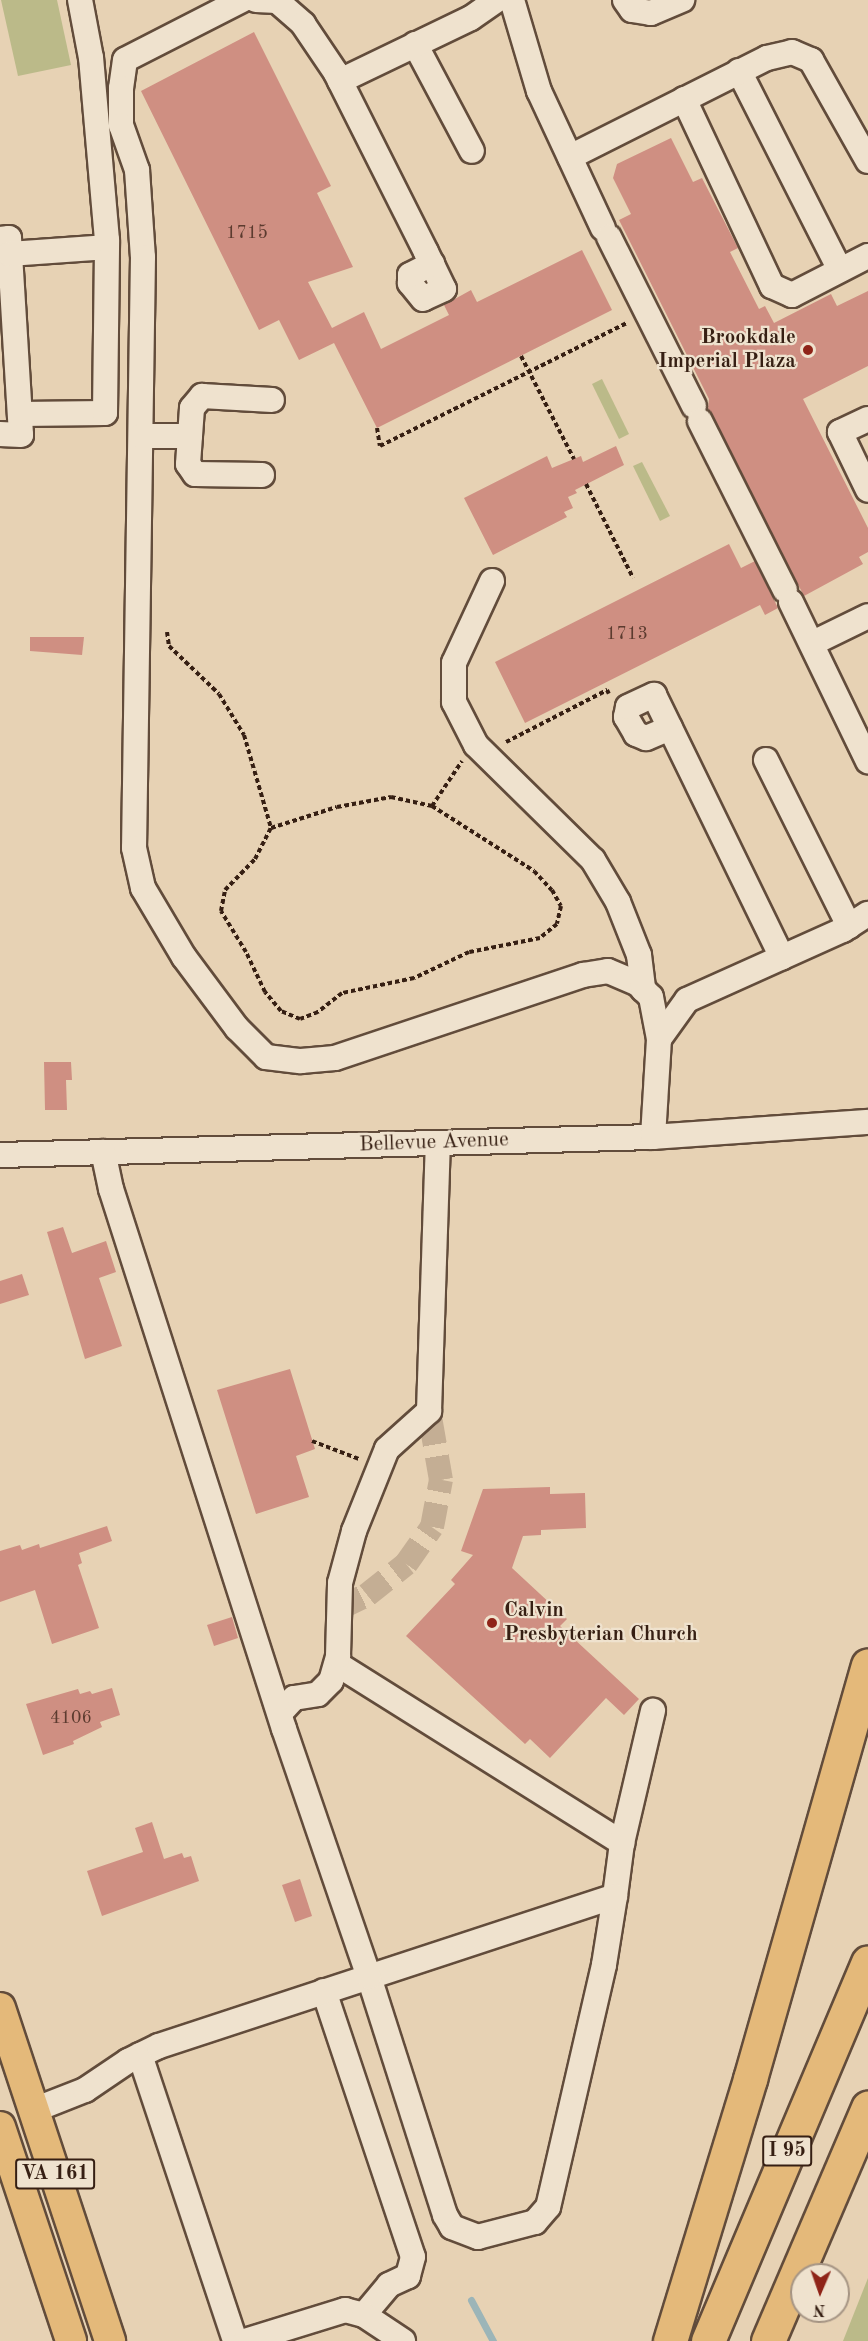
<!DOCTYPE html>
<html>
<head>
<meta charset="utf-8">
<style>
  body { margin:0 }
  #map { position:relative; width:868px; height:2341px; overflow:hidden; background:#e7d2b4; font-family:"Old Standard TT",serif }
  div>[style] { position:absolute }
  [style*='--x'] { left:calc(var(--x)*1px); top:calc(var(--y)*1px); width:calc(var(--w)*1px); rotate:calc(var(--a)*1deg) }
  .green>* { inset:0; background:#bbba89 }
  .stream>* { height:7px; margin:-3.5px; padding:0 3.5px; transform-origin:3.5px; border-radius:3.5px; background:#9cb5b8 }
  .building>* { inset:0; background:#cf8f82 }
  .minor-tunnel>* { height:24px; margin-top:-12px; transform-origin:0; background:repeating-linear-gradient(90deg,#c4ae94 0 24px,transparent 0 36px) }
  .path>* { height:4px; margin-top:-2px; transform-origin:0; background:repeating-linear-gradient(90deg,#361f13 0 4.5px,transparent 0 7.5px) }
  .roads { filter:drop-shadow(2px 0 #624c3b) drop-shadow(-2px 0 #624c3b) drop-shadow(0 2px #624c3b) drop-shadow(0 -2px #624c3b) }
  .minor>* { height:24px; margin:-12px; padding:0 12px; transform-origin:12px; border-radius:12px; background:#efe2ce }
  .major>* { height:30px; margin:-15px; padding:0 15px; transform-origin:15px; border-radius:15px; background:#e4b97a }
  .highway>* { height:33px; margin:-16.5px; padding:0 16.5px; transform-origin:16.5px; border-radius:16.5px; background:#e4b97a }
  .dots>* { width:16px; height:16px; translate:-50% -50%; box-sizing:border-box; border:3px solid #efe2ce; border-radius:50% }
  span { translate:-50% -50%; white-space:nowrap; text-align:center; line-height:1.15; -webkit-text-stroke:4.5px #efe2ce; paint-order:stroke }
  .number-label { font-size:18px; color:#5c3b2f }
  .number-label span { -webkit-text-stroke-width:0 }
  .shield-label span { padding:2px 4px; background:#efe2ce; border:2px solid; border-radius:4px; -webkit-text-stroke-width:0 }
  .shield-label { font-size:20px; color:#361f13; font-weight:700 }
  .poi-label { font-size:21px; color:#361f13; font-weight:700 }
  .right { translate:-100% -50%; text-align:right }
  .left { translate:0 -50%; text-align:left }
  .street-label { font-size:21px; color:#361f13 }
  .north { position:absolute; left:790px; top:2263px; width:60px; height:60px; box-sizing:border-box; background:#efe2ce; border:2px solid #a59483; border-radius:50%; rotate:182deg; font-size:16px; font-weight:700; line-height:24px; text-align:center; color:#361f13 }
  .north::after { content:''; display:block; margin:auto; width:21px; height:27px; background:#8f2418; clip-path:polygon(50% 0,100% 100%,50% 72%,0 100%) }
</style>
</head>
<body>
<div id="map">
  <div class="green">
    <i style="clip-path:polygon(1px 0,57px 0,71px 65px,18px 76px)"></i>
    <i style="clip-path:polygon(602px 379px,629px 434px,619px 439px,592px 384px)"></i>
    <i style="clip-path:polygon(642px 462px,670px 516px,660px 521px,633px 466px)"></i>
    <i style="clip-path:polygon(868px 2278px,868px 2341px,843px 2341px)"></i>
  </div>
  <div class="stream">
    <i style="--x:471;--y:2300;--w:47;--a:61.8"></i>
  </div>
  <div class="building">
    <i style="clip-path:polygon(254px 32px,331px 186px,317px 193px,353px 267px,308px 282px,332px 328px,364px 312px,381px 349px,449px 315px,444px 305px,471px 290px,477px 302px,582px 250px,612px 310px,377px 428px,334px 343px,299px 360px,279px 320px,259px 330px,141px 91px)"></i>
    <i style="clip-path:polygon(671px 138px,693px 182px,702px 178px,738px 248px,730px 252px,759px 309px,765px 306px,774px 323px,831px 294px,837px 306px,868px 291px,868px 366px,803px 399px,868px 528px,868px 552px,859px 557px,863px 564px,804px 596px,708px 409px,709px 399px,619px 220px,631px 214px,613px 178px,617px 164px)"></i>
    <i style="clip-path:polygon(616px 446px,624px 465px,575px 490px,577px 493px,568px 497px,573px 508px,564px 512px,567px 517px,493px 555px,464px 498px,547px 456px,552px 468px,581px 456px,583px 462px)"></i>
    <i style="clip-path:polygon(729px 544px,741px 568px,755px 561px,778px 608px,765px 615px,760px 605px,525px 723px,495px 662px)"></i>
    <i style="clip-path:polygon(30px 637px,84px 637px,82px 655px,30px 651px)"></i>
    <i style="clip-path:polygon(44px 1062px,71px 1062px,72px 1080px,66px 1080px,67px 1110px,45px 1110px)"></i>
    <i style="clip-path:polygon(63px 1227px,72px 1253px,106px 1241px,116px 1272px,99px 1278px,122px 1346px,85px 1359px,47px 1232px)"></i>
    <i style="clip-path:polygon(22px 1274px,29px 1295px,0 1304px,0 1281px)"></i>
    <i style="clip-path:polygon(290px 1369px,315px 1449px,296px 1456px,309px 1497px,256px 1514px,217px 1390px)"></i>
    <i style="clip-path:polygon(550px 1487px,550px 1494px,585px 1493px,586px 1528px,541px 1530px,541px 1535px,523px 1536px,512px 1568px,567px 1619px,560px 1626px,639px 1699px,624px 1715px,606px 1698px,550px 1758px,530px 1739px,525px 1744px,406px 1636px,455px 1584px,451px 1580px,473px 1555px,461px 1551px,483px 1489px)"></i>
    <i style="clip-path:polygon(107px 1526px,112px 1541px,79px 1553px,82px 1563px,78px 1565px,99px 1628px,52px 1644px,35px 1590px,0 1602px,0 1551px,20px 1545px,22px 1550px,39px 1544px,40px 1548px)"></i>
    <i style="clip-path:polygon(232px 1617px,238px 1638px,214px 1646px,207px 1625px)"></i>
    <i style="clip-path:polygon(112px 1688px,120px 1715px,100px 1722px,102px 1727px,73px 1741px,74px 1744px,43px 1755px,26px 1704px,78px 1689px,80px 1694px,90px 1691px,92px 1694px)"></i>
    <i style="clip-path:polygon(152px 1822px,164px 1859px,182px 1853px,184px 1858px,191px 1856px,199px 1881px,102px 1916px,87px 1871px,143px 1852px,135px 1828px)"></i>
    <i style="clip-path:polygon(300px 1879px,312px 1916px,295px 1922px,282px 1885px)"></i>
  </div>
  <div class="minor-tunnel">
    <i style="--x:340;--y:1608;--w:30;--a:-26"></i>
    <i style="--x:367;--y:1595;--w:50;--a:-38.5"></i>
    <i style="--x:406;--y:1564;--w:45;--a:-54.9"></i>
    <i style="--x:432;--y:1527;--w:48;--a:-79.2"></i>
    <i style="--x:441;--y:1480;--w:70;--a:-99.9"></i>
  </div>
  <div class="path">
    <i style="--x:521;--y:356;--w:116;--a:62.8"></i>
    <i style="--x:377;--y:428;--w:18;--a:81"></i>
    <i style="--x:380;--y:446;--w:276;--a:-26.5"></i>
    <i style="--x:586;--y:484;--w:105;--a:63.4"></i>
    <i style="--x:167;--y:632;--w:14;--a:82"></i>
    <i style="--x:169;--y:646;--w:69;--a:43.8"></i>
    <i style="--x:219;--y:694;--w:48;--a:58.6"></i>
    <i style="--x:244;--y:735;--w:97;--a:73.8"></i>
    <i style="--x:506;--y:742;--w:114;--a:-27.2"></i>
    <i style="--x:607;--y:690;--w:4;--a:63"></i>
    <i style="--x:432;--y:806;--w:121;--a:32.5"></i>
    <i style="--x:534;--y:871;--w:26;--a:47"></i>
    <i style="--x:552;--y:890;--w:18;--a:61"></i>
    <i style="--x:561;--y:906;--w:18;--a:103"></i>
    <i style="--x:557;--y:924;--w:22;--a:141"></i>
    <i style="--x:540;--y:938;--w:72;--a:168.8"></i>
    <i style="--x:469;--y:952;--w:61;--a:154.7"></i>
    <i style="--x:414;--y:978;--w:74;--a:168.2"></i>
    <i style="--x:342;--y:993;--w:31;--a:142"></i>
    <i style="--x:318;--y:1012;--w:19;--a:159"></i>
    <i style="--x:300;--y:1019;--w:21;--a:-157"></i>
    <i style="--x:281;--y:1011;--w:25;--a:-130"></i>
    <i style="--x:265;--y:992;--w:44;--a:-115.4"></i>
    <i style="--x:246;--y:952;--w:48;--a:-121.4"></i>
    <i style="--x:221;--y:911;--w:21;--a:-79"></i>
    <i style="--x:225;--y:890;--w:43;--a:-45.9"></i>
    <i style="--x:255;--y:859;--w:35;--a:-63"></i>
    <i style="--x:271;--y:828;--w:69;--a:-17.7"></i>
    <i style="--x:337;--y:807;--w:55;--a:-10.5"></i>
    <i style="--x:391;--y:797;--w:42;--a:12.4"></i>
    <i style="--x:432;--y:806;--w:54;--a:-56.3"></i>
    <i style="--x:312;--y:1441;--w:50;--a:21"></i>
  </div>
  <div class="roads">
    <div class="minor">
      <i style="--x:242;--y:0;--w:131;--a:152.9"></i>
      <i style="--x:125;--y:60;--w:28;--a:98"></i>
      <i style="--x:121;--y:88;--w:37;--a:90"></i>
      <i style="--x:121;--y:125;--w:48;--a:70.4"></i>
      <i style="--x:137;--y:170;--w:87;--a:86.1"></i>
      <i style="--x:143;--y:257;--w:591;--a:90.87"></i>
      <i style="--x:134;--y:848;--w:41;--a:77.3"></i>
      <i style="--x:143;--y:888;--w:80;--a:59.3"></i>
      <i style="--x:184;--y:957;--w:89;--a:53.3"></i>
      <i style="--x:237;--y:1028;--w:41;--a:45"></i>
      <i style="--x:266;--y:1057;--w:35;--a:7"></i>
      <i style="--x:301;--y:1061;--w:34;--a:-5"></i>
      <i style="--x:335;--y:1058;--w:262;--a:-18.5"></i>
      <i style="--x:583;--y:975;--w:25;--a:-9"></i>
      <i style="--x:608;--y:971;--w:33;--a:23"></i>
      <i style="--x:638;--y:984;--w:18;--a:45"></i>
      <i style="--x:651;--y:997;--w:43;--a:79.2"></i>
      <i style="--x:659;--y:1039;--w:98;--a:93.5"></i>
      <i style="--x:256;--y:0;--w:21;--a:3"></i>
      <i style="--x:277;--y:1;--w:35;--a:41"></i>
      <i style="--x:303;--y:24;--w:59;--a:56"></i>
      <i style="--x:336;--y:73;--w:200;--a:63.3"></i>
      <i style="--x:426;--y:252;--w:41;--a:64.1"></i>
      <i style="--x:444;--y:289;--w:23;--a:155"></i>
      <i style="--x:423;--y:299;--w:21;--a:-129"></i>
      <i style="--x:410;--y:283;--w:8;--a:-90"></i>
      <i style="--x:410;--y:275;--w:25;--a:-27"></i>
      <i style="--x:512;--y:0;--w:95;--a:73.5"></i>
      <i style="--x:539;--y:91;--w:151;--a:65"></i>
      <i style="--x:625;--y:0;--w:12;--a:55"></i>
      <i style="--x:632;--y:10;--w:19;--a:9"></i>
      <i style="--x:651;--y:13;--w:34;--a:-23"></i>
      <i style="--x:415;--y:44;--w:121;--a:62"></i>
      <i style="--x:739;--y:71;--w:223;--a:63.1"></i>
      <i style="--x:340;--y:81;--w:145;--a:-25.7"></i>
      <i style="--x:471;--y:18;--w:32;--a:-35"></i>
      <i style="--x:684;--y:99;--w:207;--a:64.8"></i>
      <i style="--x:772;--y:286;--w:22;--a:24"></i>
      <i style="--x:792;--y:295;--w:85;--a:-27.2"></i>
      <i style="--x:570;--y:157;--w:220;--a:-26.7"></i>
      <i style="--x:767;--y:58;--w:26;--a:-13"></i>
      <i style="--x:792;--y:52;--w:21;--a:23"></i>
      <i style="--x:811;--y:60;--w:116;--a:60.6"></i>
      <i style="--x:609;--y:237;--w:189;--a:63.3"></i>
      <i style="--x:0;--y:239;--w:9;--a:-6"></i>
      <i style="--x:9;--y:238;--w:197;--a:86.5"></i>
      <i style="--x:21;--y:435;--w:21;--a:-177"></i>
      <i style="--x:10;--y:254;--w:97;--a:-4.1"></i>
      <i style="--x:20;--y:414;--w:85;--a:-0.7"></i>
      <i style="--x:105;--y:413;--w:173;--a:-89.3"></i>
      <i style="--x:107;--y:240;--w:183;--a:-95"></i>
      <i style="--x:91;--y:58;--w:59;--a:-100.7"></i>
      <i style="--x:868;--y:419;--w:31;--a:155"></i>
      <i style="--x:840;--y:432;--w:64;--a:64.2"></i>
      <i style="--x:700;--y:421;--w:189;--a:63.3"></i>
      <i style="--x:141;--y:436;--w:49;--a:0"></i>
      <i style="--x:262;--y:475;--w:67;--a:-179.1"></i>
      <i style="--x:195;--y:474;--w:12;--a:-125"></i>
      <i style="--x:188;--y:464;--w:56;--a:-85.9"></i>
      <i style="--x:192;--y:408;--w:16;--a:-50"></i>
      <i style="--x:202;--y:396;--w:70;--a:3.3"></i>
      <i style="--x:492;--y:581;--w:90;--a:114.9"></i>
      <i style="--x:454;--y:663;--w:39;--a:90"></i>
      <i style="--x:454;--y:702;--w:48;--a:62.9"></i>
      <i style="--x:476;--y:745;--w:164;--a:44.5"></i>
      <i style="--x:593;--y:860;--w:49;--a:59.2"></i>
      <i style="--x:618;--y:902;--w:57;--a:68.4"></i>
      <i style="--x:639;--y:955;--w:35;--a:83"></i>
      <i style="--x:791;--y:602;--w:177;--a:64.2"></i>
      <i style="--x:813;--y:643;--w:61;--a:-26.1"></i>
      <i style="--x:670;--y:728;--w:26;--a:157"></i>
      <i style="--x:646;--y:738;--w:11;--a:-158"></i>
      <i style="--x:636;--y:734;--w:20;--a:-120"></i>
      <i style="--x:626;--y:717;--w:10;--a:-79"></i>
      <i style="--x:628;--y:707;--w:29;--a:-25"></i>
      <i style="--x:654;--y:695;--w:292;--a:64"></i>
      <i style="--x:766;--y:760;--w:186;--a:63.4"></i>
      <i style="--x:659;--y:1039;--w:48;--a:-54.3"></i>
      <i style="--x:687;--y:1000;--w:171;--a:-24.2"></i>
      <i style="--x:843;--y:930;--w:30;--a:-33"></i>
      <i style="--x:0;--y:1155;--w:653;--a:-1.58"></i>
      <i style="--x:653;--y:1137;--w:216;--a:-4"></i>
      <i style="--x:337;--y:1664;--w:337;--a:32.1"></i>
      <i style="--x:622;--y:1843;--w:53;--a:97.5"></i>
      <i style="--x:615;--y:1896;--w:70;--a:99.1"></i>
      <i style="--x:604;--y:1965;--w:248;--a:103"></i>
      <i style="--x:548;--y:2207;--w:20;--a:131"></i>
      <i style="--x:535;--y:2222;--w:59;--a:165.3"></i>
      <i style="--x:478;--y:2237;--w:28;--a:-159"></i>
      <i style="--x:452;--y:2227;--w:14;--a:-120"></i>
      <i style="--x:445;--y:2215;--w:250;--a:-107.7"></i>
      <i style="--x:369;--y:1977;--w:259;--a:-18.2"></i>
      <i style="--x:281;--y:1712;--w:19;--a:-47"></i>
      <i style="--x:294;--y:1698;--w:24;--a:-9"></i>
      <i style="--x:318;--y:1694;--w:18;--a:-45"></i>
      <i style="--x:331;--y:1681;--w:26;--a:-74"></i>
      <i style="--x:338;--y:1656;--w:73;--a:-88.4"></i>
      <i style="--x:340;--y:1583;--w:54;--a:-74.9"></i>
      <i style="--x:354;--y:1531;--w:88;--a:-68.1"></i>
      <i style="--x:387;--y:1449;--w:57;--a:-42.1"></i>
      <i style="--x:429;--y:1411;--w:268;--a:-88.1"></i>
      <i style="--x:622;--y:1843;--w:136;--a:-76.8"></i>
      <i style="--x:324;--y:1991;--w:280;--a:71.5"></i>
      <i style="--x:413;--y:2257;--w:20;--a:105"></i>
      <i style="--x:408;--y:2276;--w:21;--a:155"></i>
      <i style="--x:389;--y:2285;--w:39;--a:130"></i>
      <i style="--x:140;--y:2055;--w:301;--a:71.6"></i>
      <i style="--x:34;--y:2110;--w:55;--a:-21.4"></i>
      <i style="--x:85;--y:2090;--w:52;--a:-34"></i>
      <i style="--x:128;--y:2061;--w:34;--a:-26"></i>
      <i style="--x:159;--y:2046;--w:221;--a:-18.2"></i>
      <i style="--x:369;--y:1977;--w:262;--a:-108.9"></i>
      <i style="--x:284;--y:1729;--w:567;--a:-107.76"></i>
      <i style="--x:111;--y:1189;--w:38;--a:-102"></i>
      <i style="--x:245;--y:2341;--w:105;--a:-17.2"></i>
      <i style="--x:345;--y:2310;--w:20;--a:15"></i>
      <i style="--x:364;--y:2315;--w:47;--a:33.7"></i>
    </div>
    <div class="major">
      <i style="--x:0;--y:2008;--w:351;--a:71.7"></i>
      <i style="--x:0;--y:2127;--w:225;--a:71.6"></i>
    </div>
    <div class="highway">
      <i style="--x:670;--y:2341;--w:274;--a:-73"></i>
      <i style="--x:750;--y:2079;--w:430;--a:-74.1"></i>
      <i style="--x:708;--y:2341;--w:411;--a:-67.1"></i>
      <i style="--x:768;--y:2341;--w:254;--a:-66.8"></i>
    </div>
  </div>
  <div class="dots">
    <i style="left:808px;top:350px;background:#8f2418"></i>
    <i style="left:492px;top:1623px;background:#8f2418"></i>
  </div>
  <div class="number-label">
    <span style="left:247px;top:233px">1715</span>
    <span style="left:627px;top:634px">1713</span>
    <span style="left:71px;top:1718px">4106</span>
  </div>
  <div class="shield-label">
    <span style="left:787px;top:2151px">I 95</span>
    <span style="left:55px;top:2174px">VA 161</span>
  </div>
  <div class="poi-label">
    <span class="right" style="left:796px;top:350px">Brookdale<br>Imperial Plaza</span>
    <span class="left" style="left:504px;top:1623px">Calvin<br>Presbyterian Church</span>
  </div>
  <div class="street-label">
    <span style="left:434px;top:1143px;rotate:-2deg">Bellevue Avenue</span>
  </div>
  <div class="north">N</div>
</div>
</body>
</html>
